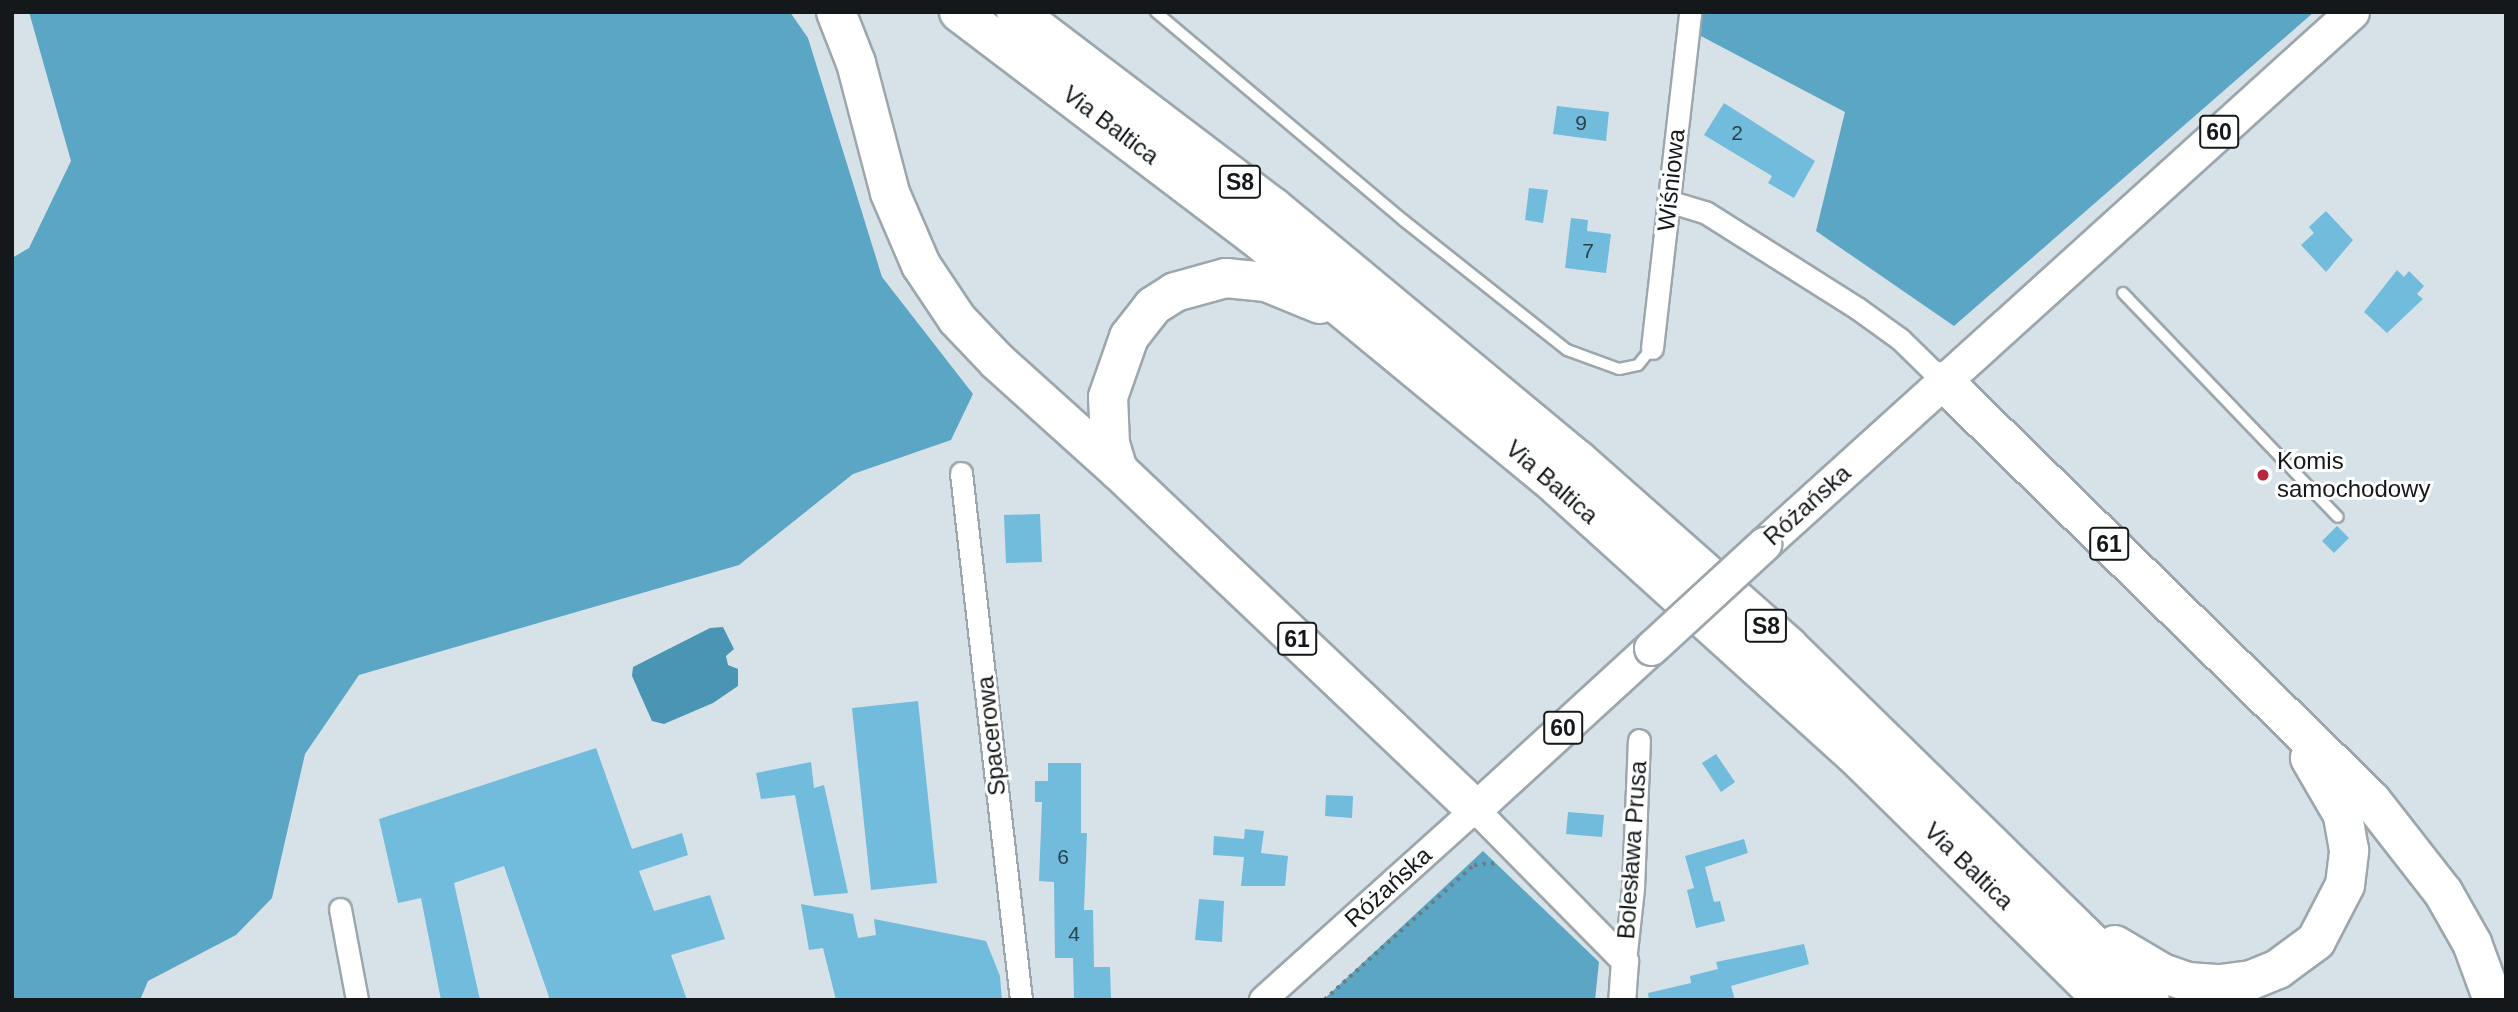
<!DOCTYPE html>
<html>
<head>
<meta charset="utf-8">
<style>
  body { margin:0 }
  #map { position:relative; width:2518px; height:1012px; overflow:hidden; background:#d7e2e8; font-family:Helvetica,sans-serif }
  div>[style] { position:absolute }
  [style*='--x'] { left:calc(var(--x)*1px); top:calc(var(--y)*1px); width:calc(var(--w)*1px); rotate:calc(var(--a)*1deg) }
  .forest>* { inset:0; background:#5ba5c5 }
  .water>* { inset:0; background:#4b95b4 }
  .building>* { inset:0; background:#71bbdc }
  .path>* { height:3.5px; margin-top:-1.75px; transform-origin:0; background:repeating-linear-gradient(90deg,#737b7f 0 3.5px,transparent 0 8.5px) }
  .roads { filter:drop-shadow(2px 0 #9ca6ac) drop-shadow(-2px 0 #9ca6ac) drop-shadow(0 2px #9ca6ac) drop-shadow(0 -2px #9ca6ac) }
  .service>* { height:10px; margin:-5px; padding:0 5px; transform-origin:5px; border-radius:5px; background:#fff }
  .minor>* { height:21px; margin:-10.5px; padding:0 10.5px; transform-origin:10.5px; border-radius:10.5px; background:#fff }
  .tertiary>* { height:26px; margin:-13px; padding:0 13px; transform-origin:13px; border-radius:13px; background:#fff }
  .primary>* { height:33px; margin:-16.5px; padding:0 16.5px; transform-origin:16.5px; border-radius:16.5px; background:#fff }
  .motorway>* { height:38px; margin:-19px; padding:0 19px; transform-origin:19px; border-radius:19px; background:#fff }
  .bridges { filter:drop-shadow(2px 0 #9ca6ac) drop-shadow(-2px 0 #9ca6ac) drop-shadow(0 2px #9ca6ac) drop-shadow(0 -2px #9ca6ac) }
  .primary-bridge>* { height:33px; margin:-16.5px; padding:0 16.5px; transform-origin:16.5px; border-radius:16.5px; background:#fff }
  .dots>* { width:19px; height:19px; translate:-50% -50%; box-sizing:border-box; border:4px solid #fff; border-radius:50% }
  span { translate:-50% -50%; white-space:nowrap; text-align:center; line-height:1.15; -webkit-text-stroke:6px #fff; paint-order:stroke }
  .number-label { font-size:21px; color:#2b414a }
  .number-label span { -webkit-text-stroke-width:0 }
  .shield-label span { padding:2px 5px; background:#fff; border:2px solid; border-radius:5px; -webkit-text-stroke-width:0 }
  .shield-label { font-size:23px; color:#14181a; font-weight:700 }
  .street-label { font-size:24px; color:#14181a }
  .poi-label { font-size:24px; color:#14181a }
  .left { translate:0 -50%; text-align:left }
  .frame { position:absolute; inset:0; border:14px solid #14181a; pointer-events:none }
</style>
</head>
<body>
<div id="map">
  <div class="forest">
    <i style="clip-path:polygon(29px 12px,790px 12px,808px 38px,882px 277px,973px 394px,951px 440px,853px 474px,739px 565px,359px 675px,305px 754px,272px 898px,236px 935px,148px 981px,140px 1000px,12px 1000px,12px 258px,29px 248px,71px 161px)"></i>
    <i style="clip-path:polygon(1703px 12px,2314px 12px,1954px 326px,1816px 231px,1845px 112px,1699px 35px)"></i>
    <i style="clip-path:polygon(1483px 851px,1599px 962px,1595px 1000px,1323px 1000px)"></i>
  </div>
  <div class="water">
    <i style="clip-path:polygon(723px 627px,734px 649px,726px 656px,728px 665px,738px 669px,738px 686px,713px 703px,664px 724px,652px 721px,632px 676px,633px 667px,710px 628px)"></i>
  </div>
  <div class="building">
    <i style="clip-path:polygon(1724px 103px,1815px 161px,1794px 198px,1768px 183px,1772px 176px,1704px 135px)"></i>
    <i style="clip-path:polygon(1557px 106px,1609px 112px,1606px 141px,1553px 134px)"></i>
    <i style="clip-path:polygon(1529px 188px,1548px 190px,1543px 223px,1525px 220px)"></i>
    <i style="clip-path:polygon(2326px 211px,2353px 240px,2326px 272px,2301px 245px,2314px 233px,2309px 227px)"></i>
    <i style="clip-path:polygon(1571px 218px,1588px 220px,1587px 231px,1611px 234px,1606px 273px,1565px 268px)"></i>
    <i style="clip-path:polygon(2397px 270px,2404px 277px,2409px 271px,2424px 286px,2417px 294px,2423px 299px,2387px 333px,2364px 312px)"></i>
    <i style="clip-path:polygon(1040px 514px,1042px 562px,1006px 563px,1004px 515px)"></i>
    <i style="clip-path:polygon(2337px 526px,2349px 538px,2334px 553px,2322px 541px)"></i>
    <i style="clip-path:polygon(918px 701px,937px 883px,871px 890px,852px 708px)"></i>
    <i style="clip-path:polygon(596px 748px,632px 849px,682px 833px,688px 855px,639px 871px,654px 911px,710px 895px,725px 939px,671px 955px,687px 1000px,550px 1000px,504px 866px,454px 883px,480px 1000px,441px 1000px,421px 898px,398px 903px,379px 819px)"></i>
    <i style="clip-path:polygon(1716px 754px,1735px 782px,1721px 792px,1702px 763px)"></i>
    <i style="clip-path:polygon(811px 762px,814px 788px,824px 785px,848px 893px,814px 896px,795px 795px,761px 799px,756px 773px)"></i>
    <i style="clip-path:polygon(1048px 763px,1081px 763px,1081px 833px,1087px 833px,1084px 910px,1093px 910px,1094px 967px,1110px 967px,1111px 1000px,1074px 1000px,1073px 958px,1055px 958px,1054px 882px,1039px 881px,1042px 802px,1035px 802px,1035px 781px,1048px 781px)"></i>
    <i style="clip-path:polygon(1326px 795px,1353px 796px,1352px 818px,1325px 816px)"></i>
    <i style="clip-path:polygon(1568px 812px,1604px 815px,1602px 837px,1566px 834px)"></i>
    <i style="clip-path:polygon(1245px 829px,1264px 831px,1261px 853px,1288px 856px,1285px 886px,1241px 886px,1244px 857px,1213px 855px,1214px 836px,1244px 839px)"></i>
    <i style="clip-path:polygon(1744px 839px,1748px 853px,1705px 867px,1714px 902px,1720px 901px,1725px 921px,1696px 928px,1687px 890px,1694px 888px,1685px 856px)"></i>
    <i style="clip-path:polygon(1199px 899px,1224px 901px,1222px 942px,1195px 940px)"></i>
    <i style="clip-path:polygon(801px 904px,853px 914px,858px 938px,876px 935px,874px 919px,986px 941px,1000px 976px,1002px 1000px,836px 1000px,823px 948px,809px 950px)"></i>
    <i style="clip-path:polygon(1804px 944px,1809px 964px,1731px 986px,1735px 1000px,1649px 1000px,1648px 993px,1691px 983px,1690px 976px,1718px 969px,1716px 962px)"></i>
  </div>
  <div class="path">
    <i style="--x:1324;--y:1000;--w:202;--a:-42"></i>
    <i style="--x:1474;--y:865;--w:23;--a:-5"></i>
  </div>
  <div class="roads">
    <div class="service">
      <i style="--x:1156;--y:12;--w:323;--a:40.1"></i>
      <i style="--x:1403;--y:220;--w:209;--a:38.4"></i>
      <i style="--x:1567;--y:350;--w:55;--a:20.1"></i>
      <i style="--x:1619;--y:369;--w:19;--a:-12"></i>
      <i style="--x:1638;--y:365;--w:22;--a:-51"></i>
      <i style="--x:2123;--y:293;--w:310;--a:46.2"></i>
    </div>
    <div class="minor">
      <i style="--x:1668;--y:201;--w:39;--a:17"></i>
      <i style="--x:1705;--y:212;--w:180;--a:32.3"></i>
      <i style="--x:1857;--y:308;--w:53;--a:35.8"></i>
      <i style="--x:1900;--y:339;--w:60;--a:44.3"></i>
      <i style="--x:1652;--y:348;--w:338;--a:-83.5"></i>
      <i style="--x:961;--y:473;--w:530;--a:83.5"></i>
      <i style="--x:340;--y:909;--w:93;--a:79.4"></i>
      <i style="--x:1625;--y:961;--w:73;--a:-83.7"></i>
      <i style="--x:1633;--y:888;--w:148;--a:-87.7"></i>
    </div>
    <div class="tertiary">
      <i style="--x:1263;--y:1000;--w:285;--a:-42"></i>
      <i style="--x:1475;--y:809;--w:214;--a:45.4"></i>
      <i style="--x:1625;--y:961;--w:39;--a:94"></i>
    </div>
    <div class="primary">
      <i style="--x:1764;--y:544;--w:793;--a:-42.14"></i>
      <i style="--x:1475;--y:809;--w:239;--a:-42.5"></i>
    </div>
    <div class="motorway">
      <i style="--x:836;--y:12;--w:55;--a:68.6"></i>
      <i style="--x:856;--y:63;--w:134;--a:75.3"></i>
      <i style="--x:890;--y:193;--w:78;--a:66.7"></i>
      <i style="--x:921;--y:265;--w:65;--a:56.3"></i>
      <i style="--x:957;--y:319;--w:58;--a:46.4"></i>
      <i style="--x:997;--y:361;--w:163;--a:42"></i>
      <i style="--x:1118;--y:470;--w:492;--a:43.5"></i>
      <i style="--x:959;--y:12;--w:369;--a:37.2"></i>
      <i style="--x:1253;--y:235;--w:394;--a:39.5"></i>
      <i style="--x:1557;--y:486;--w:411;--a:42.1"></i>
      <i style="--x:1862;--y:762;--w:339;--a:44.6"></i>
      <i style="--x:1016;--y:12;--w:323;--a:37.2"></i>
      <i style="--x:1273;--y:207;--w:396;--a:39.7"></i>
      <i style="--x:1578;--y:460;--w:281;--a:41.5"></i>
      <i style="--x:1788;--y:646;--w:506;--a:44.36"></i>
      <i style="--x:1943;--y:381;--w:599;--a:44.39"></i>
      <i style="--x:2371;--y:800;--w:117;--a:52"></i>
      <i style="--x:2443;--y:892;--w:59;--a:60.4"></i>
      <i style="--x:2472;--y:943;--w:61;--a:69.8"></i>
      <i style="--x:1118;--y:470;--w:27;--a:-107"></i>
      <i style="--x:1110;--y:444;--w:47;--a:-92.4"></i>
      <i style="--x:1108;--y:397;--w:64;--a:-70.7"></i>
      <i style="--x:1129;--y:337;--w:39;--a:-52"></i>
      <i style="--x:1153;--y:306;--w:26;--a:-32"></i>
      <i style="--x:1175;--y:292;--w:53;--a:-15.4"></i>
      <i style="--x:1226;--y:278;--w:40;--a:5.7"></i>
      <i style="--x:1266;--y:282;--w:58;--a:22.2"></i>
      <i style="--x:2115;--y:945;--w:55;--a:30.8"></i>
      <i style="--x:2162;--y:973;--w:28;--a:19"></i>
      <i style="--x:2188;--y:982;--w:32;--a:4"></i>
      <i style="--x:2220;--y:984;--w:31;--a:-7"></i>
      <i style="--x:2251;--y:980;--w:29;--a:-22"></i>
      <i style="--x:2278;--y:969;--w:47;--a:-36.4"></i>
      <i style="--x:2316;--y:941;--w:63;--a:-62.6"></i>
      <i style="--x:2345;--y:885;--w:35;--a:-83"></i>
      <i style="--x:2349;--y:850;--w:36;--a:-100"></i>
      <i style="--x:2343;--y:815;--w:66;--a:-120.1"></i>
    </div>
  </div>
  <div class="bridges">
    <div class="primary-bridge">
      <i style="--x:1651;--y:648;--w:154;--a:-42.6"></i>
    </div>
  </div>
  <div class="dots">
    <i style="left:2263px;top:475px;background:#b8263d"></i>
  </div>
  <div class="number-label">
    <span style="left:1581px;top:123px">9</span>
    <span style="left:1737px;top:133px">2</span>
    <span style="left:1588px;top:251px">7</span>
    <span style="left:1063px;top:857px">6</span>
    <span style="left:1074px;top:934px">4</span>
  </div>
  <div class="shield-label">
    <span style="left:2219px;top:132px">60</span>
    <span style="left:1240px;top:182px">S8</span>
    <span style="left:2109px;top:544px">61</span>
    <span style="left:1766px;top:626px">S8</span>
    <span style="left:1297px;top:639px">61</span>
    <span style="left:1563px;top:728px">60</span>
  </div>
  <div class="street-label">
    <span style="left:1111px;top:125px;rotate:37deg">Via Baltica</span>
    <span style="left:1671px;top:180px;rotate:-84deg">Wiśniowa</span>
    <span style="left:1552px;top:482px;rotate:41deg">Via Baltica</span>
    <span style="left:1807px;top:505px;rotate:-42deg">Różańska</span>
    <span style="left:991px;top:736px;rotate:-96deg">Spacerowa</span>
    <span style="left:1632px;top:850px;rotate:-86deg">Bolesława Prusa</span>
    <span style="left:1969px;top:866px;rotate:44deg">Via Baltica</span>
    <span style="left:1388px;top:887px;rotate:-42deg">Różańska</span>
  </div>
  <div class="poi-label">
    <span class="left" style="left:2277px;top:475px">Komis<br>samochodowy</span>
  </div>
  <div class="frame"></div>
</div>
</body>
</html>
